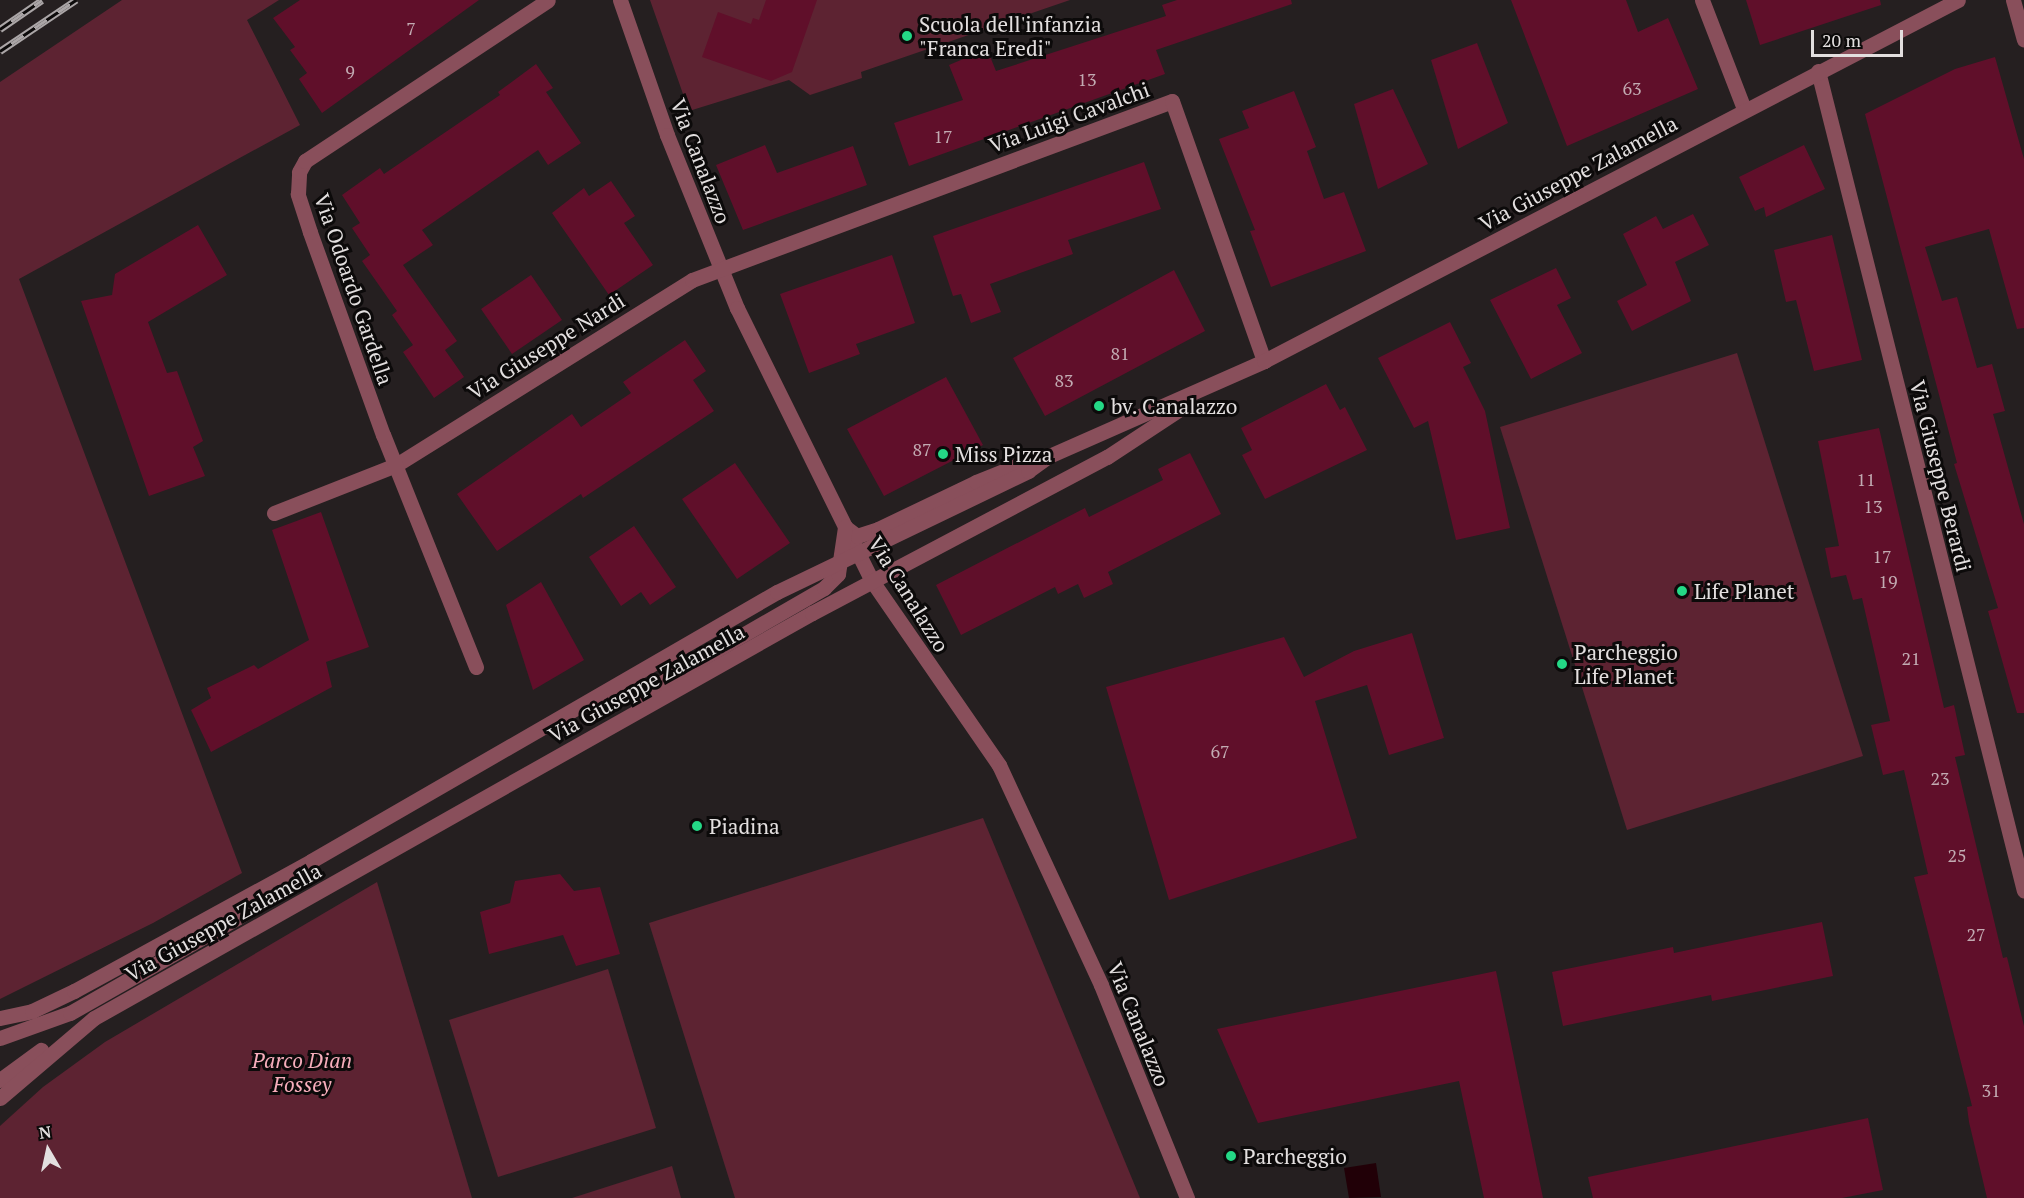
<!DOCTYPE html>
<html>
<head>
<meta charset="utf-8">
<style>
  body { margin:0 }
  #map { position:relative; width:2024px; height:1198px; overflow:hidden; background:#251f20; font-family:"PT Serif",serif }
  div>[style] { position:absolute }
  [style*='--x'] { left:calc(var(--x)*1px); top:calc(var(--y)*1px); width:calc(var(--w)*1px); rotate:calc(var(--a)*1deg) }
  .green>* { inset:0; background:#5d2332 }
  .water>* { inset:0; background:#210007 }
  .building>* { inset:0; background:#600f2a }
  .minor>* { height:15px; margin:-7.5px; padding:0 7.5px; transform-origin:7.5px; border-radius:7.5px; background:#894f5b }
  .tertiary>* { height:15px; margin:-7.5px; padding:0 7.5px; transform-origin:7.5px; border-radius:7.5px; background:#894f5b }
  .rail>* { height:7px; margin-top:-3.5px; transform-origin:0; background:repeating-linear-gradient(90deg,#0c0a0a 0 14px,#aba6a7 0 28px); box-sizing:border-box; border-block:2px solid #aba6a7 }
  .dots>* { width:16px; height:16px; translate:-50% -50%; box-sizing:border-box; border:3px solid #0c0a0a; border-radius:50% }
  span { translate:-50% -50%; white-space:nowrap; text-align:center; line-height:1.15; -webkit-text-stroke:6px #0c0a0a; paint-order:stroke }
  .number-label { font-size:18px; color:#c2abb2 }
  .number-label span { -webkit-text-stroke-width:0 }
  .poi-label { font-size:21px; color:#e3dfdf }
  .left { translate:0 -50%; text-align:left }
  .street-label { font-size:21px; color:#e3dfdf }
  .park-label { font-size:21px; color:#f6adbb; font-style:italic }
  .north { position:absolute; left:18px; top:1120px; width:60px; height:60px; -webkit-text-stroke:4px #0c0a0a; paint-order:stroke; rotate:351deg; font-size:16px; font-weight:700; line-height:24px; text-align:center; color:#e3dfdf }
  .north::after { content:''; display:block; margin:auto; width:21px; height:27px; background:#e3dfdf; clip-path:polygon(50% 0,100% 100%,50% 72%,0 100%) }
  .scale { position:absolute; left:1811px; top:30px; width:92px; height:27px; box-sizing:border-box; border:3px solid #e3dfdf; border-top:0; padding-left:8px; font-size:18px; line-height:21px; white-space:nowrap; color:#e3dfdf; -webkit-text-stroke:4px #0c0a0a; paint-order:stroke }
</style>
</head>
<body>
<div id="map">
  <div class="green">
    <i style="clip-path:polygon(122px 0,279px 0,247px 20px,300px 125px,19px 279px,242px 873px,153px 923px,0 999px,0 82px)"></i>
    <i style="clip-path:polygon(650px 0,1070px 0,861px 72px,862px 78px,810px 95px,789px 80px,689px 111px)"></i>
    <i style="clip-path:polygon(1737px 353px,1863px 756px,1627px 830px,1500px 427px)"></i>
    <i style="clip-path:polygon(983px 818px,1140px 1198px,735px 1198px,649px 923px)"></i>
    <i style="clip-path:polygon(377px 882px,472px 1198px,0 1198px,0 1126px,43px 1087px,105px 1042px)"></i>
    <i style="clip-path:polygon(608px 969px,656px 1128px,498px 1177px,449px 1020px)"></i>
    <i style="clip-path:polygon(672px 1166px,681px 1198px,572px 1198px)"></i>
  </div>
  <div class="water">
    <i style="clip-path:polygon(1376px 1163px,1381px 1197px,1349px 1198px,1344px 1168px)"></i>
  </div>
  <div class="building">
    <i style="clip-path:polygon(300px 0,479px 0,322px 113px,299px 79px,307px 73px,290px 50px,295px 47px,273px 18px)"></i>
    <i style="clip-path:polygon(766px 0,817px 0,792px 72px,771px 81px,702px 57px,718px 12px,751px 24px,753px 18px,759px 20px)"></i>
    <i style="clip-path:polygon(1177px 0,1291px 0,1292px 4px,1156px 50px,1165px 74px,909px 166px,894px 123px,963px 100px,949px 65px,987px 49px,996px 71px,1166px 16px,1162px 5px)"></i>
    <i style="clip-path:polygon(1511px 0,1626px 0,1638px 32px,1668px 18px,1698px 89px,1567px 146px)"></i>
    <i style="clip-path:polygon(1746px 0,1880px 0,1881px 5px,1760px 45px)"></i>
    <i style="clip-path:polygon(1477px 43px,1508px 123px,1458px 149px,1431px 60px)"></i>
    <i style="clip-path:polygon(1995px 57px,2024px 159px,2024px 328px,2017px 329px,1989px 229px,1925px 247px,1942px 301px,1957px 297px,1977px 368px,1992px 364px,2005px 411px,1993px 414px,2024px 524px,2024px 713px,2017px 713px,1988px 611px,1998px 608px,1954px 464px,1957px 463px,1865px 114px,1955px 69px)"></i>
    <i style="clip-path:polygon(536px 64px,553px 88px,546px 92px,581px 143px,548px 165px,538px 150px,422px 230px,433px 245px,403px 265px,457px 341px,445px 350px,464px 377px,434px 398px,403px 352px,413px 345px,392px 315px,397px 311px,362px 261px,370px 255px,352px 228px,360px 223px,342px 195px,380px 168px,384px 174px,500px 95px,498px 92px)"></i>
    <i style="clip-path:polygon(1393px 89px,1428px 164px,1378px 189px,1354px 104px)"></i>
    <i style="clip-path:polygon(1294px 91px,1316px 147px,1307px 151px,1324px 199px,1344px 192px,1366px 251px,1271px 287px,1250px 231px,1255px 230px,1219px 139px,1249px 128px,1242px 111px)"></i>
    <i style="clip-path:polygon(765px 145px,777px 173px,853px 146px,867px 185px,743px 230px,716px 165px)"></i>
    <i style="clip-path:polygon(1804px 145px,1825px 189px,1766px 217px,1764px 207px,1755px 211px,1739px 177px)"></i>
    <i style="clip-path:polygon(1144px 162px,1161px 209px,1068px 240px,1073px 254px,990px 284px,1001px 312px,971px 323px,961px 294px,953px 296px,933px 236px)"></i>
    <i style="clip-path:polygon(611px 181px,635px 216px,624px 223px,653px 265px,609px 295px,552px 213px,584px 188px,589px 196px)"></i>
    <i style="clip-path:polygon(1693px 214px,1709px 245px,1675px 262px,1691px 301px,1632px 331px,1617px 301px,1647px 285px,1623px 234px,1656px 216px,1663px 229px)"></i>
    <i style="clip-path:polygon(198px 225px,227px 275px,148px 322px,167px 373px,177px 371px,203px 441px,193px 447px,205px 476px,149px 496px,81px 301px,112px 295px,115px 274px)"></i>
    <i style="clip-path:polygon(1832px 235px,1862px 360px,1814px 371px,1796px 300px,1786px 302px,1774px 250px)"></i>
    <i style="clip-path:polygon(892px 255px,915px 323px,856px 344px,860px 354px,809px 373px,780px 294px)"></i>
    <i style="clip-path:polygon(1556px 268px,1571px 298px,1557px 305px,1582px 353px,1531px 379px,1490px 300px)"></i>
    <i style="clip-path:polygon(1174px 270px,1205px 331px,1045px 416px,1013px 358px)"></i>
    <i style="clip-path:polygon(531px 275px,562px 320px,512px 354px,481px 309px)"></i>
    <i style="clip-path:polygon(1450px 322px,1471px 363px,1463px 367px,1485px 411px,1510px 528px,1456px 540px,1428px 421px,1414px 428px,1378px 358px)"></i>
    <i style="clip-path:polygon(685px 340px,706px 371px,693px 380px,714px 411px,583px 498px,581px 494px,497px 551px,457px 494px,572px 414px,581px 427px,631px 393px,623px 382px)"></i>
    <i style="clip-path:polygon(946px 377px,983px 445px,884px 496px,847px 429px)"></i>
    <i style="clip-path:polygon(1326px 384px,1340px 410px,1345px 407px,1367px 450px,1265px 499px,1242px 455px,1252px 450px,1241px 428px)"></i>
    <i style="clip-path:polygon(1879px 428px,1944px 708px,1954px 705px,1965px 755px,1955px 757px,2003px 958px,2007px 957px,2024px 1026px,2024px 1198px,1987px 1198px,1969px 1122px,1967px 1107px,1972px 1106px,1914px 877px,1928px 874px,1904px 770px,1883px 775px,1871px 725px,1890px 721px,1862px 598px,1853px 600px,1846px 575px,1831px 578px,1825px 548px,1839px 546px,1818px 441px)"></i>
    <i style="clip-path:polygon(1190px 453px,1221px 514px,1108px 572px,1113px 584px,1084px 598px,1078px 584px,1058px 594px,1055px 587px,961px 635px,936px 585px,1085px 508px,1089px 517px,1163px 480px,1158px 469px)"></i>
    <i style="clip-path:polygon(735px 463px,790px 543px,737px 579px,682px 499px)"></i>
    <i style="clip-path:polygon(321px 512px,369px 647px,326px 662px,332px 687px,211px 752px,191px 710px,211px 698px,207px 688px,254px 665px,258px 669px,309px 640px,272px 530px)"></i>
    <i style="clip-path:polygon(634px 526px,676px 587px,650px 605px,641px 592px,621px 606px,589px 557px)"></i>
    <i style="clip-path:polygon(541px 582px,584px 660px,533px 690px,506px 605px)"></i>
    <i style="clip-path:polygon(1412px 633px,1444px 738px,1389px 755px,1367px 685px,1315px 701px,1357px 838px,1169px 900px,1106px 687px,1284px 637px,1304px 677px,1354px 651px)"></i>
    <i style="clip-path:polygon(560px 874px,574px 891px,600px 887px,620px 954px,576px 966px,563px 935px,489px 954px,480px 912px,510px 903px,515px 881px)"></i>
    <i style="clip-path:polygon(1822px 922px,1833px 976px,1712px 1001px,1711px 995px,1563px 1026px,1552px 972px,1673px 947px,1674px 953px)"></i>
    <i style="clip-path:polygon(1496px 971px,1543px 1198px,1484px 1198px,1459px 1081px,1258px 1123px,1217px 1029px)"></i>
    <i style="clip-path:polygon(1868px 1118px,1883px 1190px,1842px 1198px,1593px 1198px,1588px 1177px)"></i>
  </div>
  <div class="minor">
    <i style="--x:620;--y:0;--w:143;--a:70.8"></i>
    <i style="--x:667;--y:135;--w:187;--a:68"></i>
    <i style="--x:737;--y:308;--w:305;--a:63.7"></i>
    <i style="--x:1702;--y:0;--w:117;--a:68.9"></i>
    <i style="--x:2013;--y:0;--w:41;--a:74.6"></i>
    <i style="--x:1818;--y:71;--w:845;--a:75.9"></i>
    <i style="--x:274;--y:513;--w:131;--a:-21.5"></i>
    <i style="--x:396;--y:465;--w:349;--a:-32"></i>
    <i style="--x:692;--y:280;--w:512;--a:-20.45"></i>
    <i style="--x:1172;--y:101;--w:276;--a:70.5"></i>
    <i style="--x:476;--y:667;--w:250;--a:-111.8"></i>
    <i style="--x:383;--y:435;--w:216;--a:-109.8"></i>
    <i style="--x:310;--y:232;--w:40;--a:-108"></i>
    <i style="--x:298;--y:194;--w:22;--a:-87"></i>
    <i style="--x:299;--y:172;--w:13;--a:-61"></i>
    <i style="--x:305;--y:161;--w:291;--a:-33.5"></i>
  </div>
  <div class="tertiary">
    <i style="--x:845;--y:527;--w:15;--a:37"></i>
    <i style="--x:857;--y:536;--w:22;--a:-18"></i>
    <i style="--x:878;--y:529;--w:109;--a:-25.6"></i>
    <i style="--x:976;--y:482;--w:59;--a:-21.8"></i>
    <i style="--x:872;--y:581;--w:224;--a:55.4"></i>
    <i style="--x:999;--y:765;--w:242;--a:65.1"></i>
    <i style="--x:1101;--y:985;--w:230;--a:68"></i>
    <i style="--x:638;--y:709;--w:18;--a:-56"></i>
    <i style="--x:648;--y:694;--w:28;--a:-38"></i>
    <i style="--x:670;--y:677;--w:178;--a:-30"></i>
    <i style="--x:824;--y:588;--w:20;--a:-45"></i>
    <i style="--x:838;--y:574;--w:48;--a:-81.5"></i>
    <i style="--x:0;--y:1018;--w:33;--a:-12"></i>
    <i style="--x:32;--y:1011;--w:47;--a:-25.5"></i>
    <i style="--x:74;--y:991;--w:270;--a:-28.7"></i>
    <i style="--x:311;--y:861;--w:538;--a:-30"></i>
    <i style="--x:777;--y:592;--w:279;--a:-25.7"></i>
    <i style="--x:1028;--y:471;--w:26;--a:-36"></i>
    <i style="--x:1049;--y:456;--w:235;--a:-23.8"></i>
    <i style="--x:1264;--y:361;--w:782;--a:-27.48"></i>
    <i style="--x:0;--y:1038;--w:74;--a:-19.7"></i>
    <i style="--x:70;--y:1013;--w:193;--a:-29.7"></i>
    <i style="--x:238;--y:917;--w:43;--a:-30.7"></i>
    <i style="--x:275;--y:895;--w:26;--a:-43"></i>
    <i style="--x:0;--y:1080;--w:51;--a:-36.2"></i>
    <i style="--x:0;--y:1098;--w:123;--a:-40.4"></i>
    <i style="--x:94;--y:1018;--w:824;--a:-29.43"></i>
    <i style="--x:812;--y:613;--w:334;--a:-27.9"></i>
    <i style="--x:1107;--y:457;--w:95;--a:-33.4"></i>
  </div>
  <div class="rail">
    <i style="--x:0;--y:29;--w:51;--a:-34.6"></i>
    <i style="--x:0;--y:51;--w:92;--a:-33.9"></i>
  </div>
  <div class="dots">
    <i style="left:907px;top:36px;background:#24d886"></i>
    <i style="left:1099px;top:406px;background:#24d886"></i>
    <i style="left:943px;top:454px;background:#24d886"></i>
    <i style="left:1682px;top:591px;background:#24d886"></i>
    <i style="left:1562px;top:664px;background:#24d886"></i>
    <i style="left:697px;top:826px;background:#24d886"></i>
    <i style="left:1231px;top:1156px;background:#24d886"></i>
  </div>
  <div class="number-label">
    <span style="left:411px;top:28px">7</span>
    <span style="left:350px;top:71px">9</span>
    <span style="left:1087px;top:79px">13</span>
    <span style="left:1632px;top:88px">63</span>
    <span style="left:943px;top:136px">17</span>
    <span style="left:1120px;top:353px">81</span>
    <span style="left:1064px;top:380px">83</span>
    <span style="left:922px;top:449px">87</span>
    <span style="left:1866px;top:479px">11</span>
    <span style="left:1873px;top:506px">13</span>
    <span style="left:1882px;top:556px">17</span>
    <span style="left:1888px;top:581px">19</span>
    <span style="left:1911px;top:658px">21</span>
    <span style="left:1220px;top:751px">67</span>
    <span style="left:1940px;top:778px">23</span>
    <span style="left:1957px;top:855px">25</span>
    <span style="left:1976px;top:934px">27</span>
    <span style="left:1991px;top:1090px">31</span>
  </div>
  <div class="poi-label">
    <span class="left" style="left:919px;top:36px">Scuola dell'infanzia<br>"Franca Eredi"</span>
    <span class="left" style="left:1111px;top:406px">bv. Canalazzo</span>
    <span class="left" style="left:955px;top:454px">Miss Pizza</span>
    <span class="left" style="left:1694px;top:591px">Life Planet</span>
    <span class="left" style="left:1574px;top:664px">Parcheggio<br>Life Planet</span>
    <span class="left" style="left:709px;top:826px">Piadina</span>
    <span class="left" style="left:1243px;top:1156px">Parcheggio</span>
  </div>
  <div class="street-label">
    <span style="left:1069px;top:117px;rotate:-20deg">Via Luigi Cavalchi</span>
    <span style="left:701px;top:161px;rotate:69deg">Via Canalazzo</span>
    <span style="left:1578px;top:173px;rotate:-28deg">Via Giuseppe Zalamella</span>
    <span style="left:354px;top:289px;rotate:71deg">Via Odoardo Gardella</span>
    <span style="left:546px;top:346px;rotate:-32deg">Via Giuseppe Nardi</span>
    <span style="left:1941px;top:476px;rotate:76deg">Via Giuseppe Berardi</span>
    <span style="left:909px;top:594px;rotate:58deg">Via Canalazzo</span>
    <span style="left:646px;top:683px;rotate:-29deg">Via Giuseppe Zalamella</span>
    <span style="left:223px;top:922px;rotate:-29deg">Via Giuseppe Zalamella</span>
    <span style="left:1139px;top:1024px;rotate:68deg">Via Canalazzo</span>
  </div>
  <div class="park-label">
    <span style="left:302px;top:1072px">Parco Dian<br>Fossey</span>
  </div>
  <div class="north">N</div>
  <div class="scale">20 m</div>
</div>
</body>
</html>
